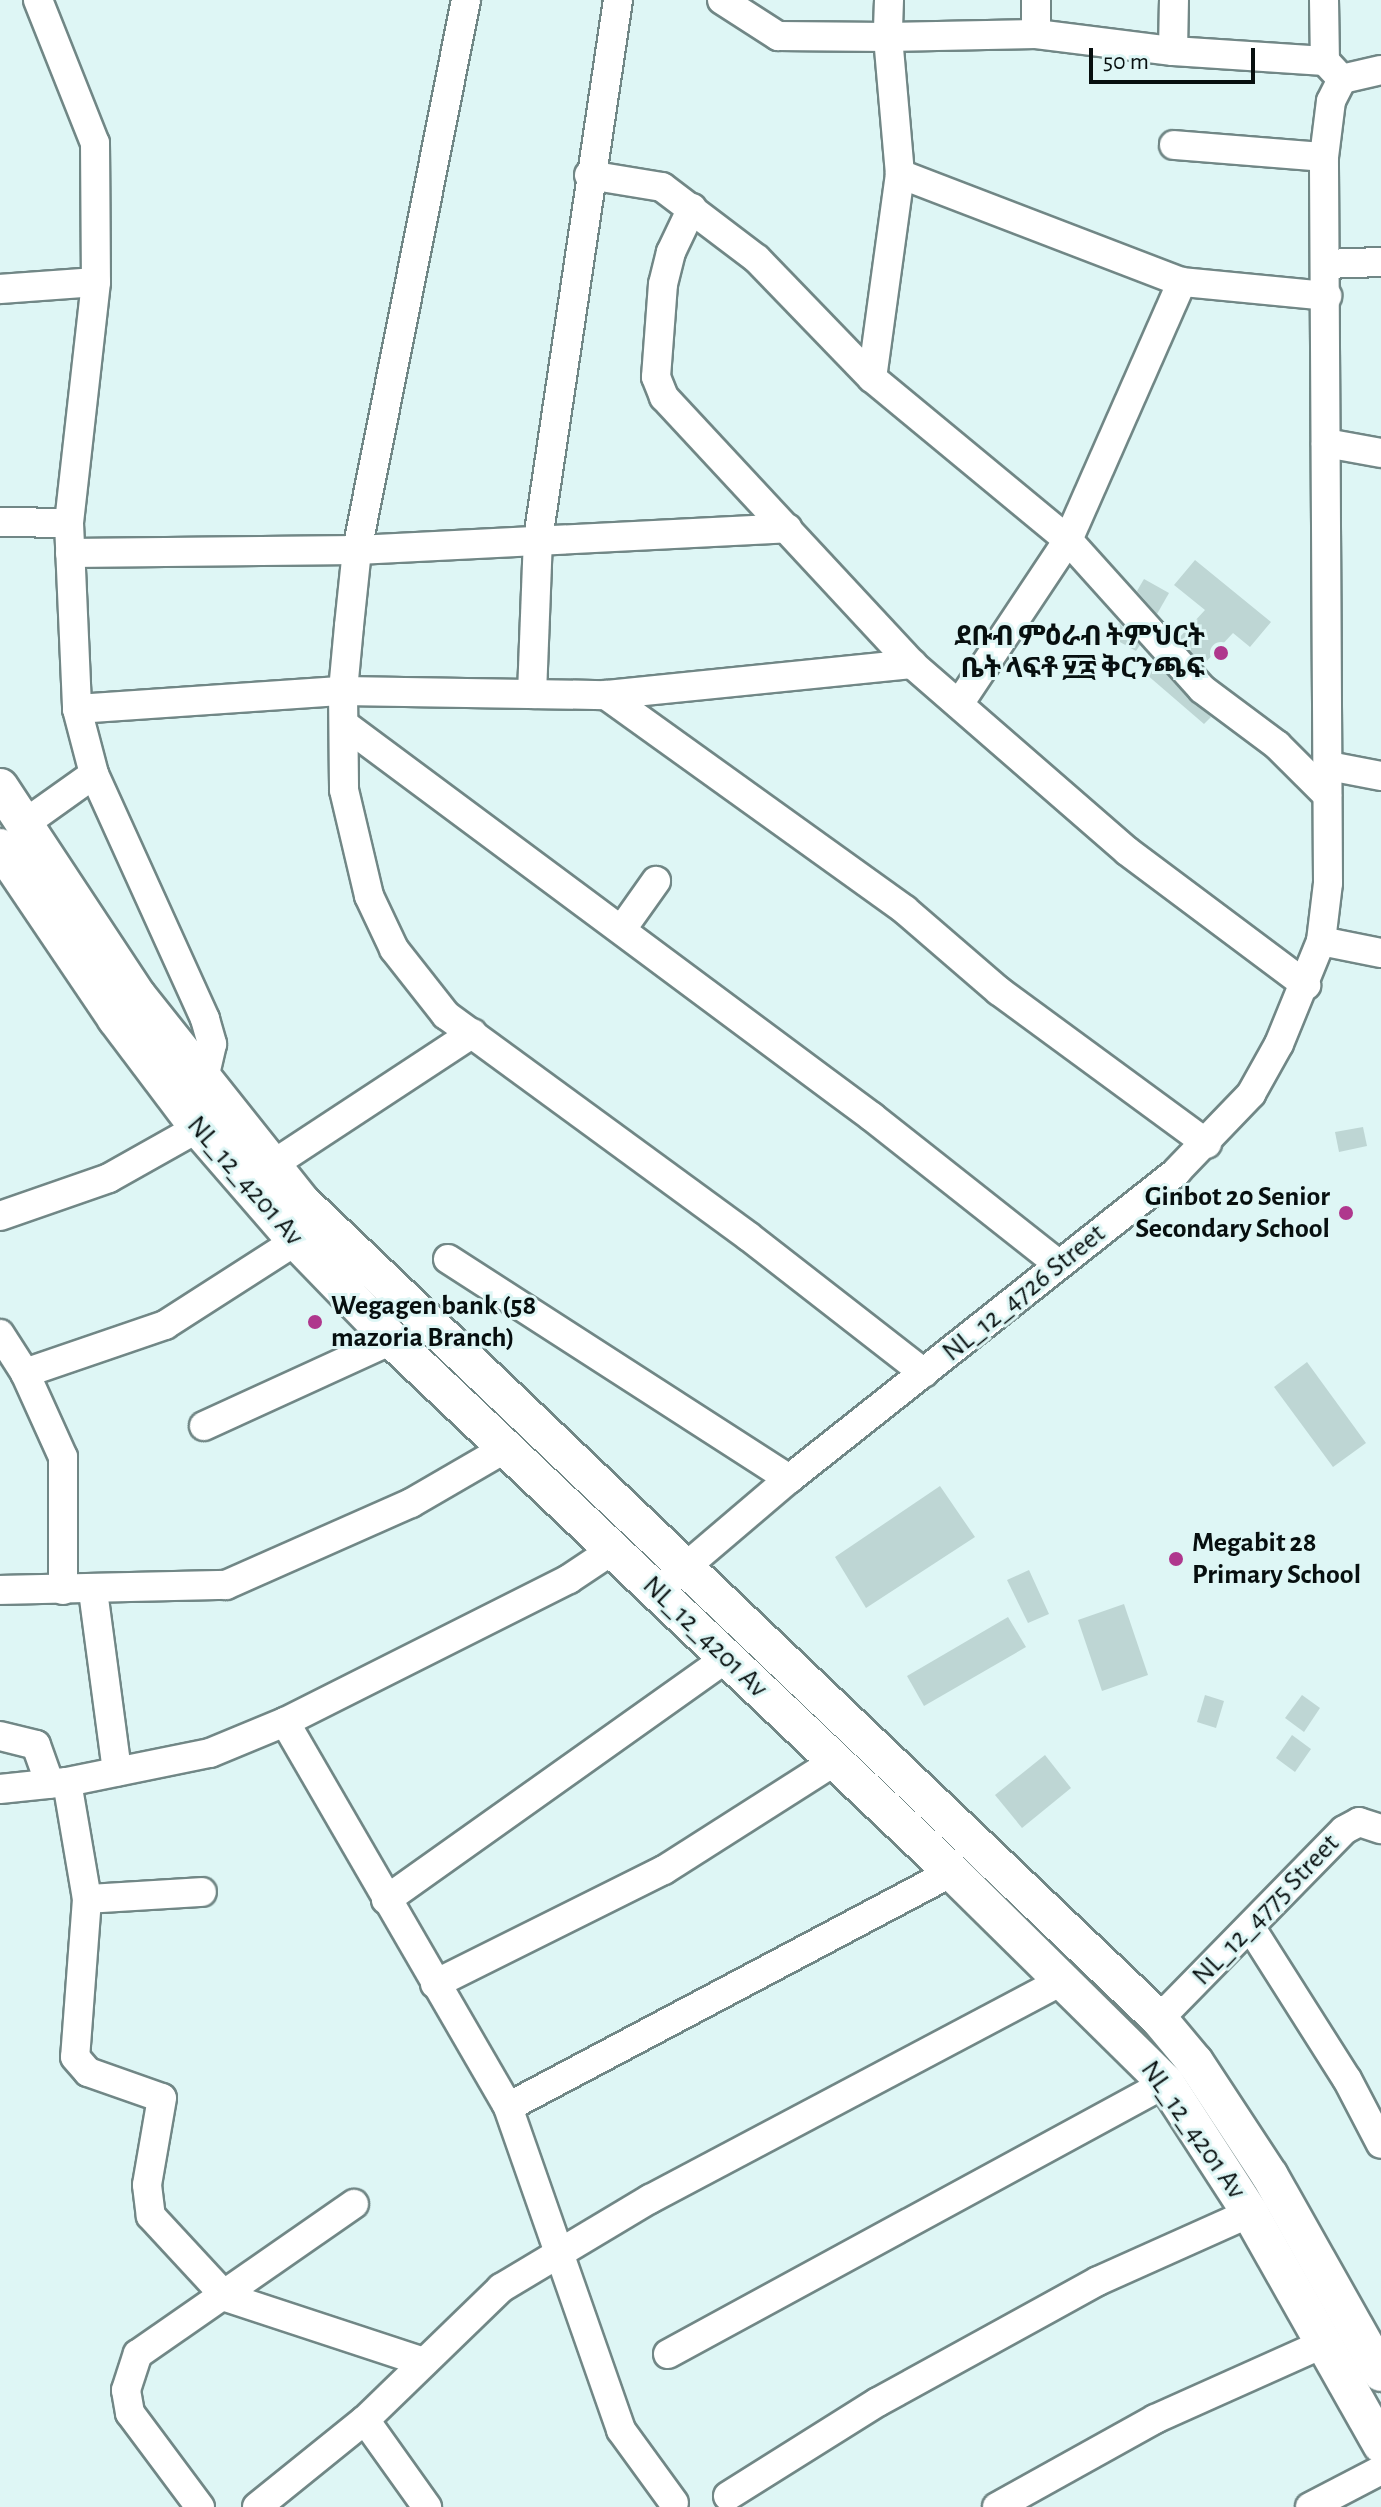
<!DOCTYPE html>
<html>
<head>
<meta charset="utf-8">
<style>
  body { margin:0 }
  #map { position:relative; width:1381px; height:2507px; overflow:hidden; background:#def6f5; font-family:"Alegreya Sans","Noto Sans Ethiopic",sans-serif }
  div>[style] { position:absolute }
  [style*='--x'] { left:calc(var(--x)*1px); top:calc(var(--y)*1px); width:calc(var(--w)*1px); rotate:calc(var(--a)*1deg) }
  .building>* { inset:0; background:#bed6d4 }
  .roads { filter:drop-shadow(2px 0 #718786) drop-shadow(-2px 0 #718786) drop-shadow(0 2px #718786) drop-shadow(0 -2px #718786) }
  .minor>* { height:28px; margin:-14px; padding:0 14px; transform-origin:14px; border-radius:14px; background:#fff }
  .major>* { height:36px; margin:-18px; padding:0 18px; transform-origin:18px; border-radius:18px; background:#fff }
  .dots>* { width:22px; height:22px; translate:-50% -50%; box-sizing:border-box; border:4px solid #def6f5; border-radius:50% }
  span { translate:-50% -50%; white-space:nowrap; text-align:center; line-height:1.15; -webkit-text-stroke:6px #def6f5; paint-order:stroke }
  .poi-label { font-size:28px; color:#070f0f; font-weight:700 }
  .right { translate:-100% -50%; text-align:right }
  .left { translate:0 -50%; text-align:left }
  .street-label { font-size:28px; color:#070f0f }
  .scale { position:absolute; left:1089px; top:48px; width:166px; height:36px; box-sizing:border-box; border:4px solid #070f0f; border-top:0; padding-left:10px; font-size:24px; line-height:28px; white-space:nowrap; color:#070f0f; -webkit-text-stroke:6px #def6f5; paint-order:stroke }
</style>
</head>
<body>
<div id="map">
  <div class="building">
    <i style="clip-path:polygon(1195px 560px,1271px 622px,1250px 647px,1233px 633px,1203px 665px,1179px 638px,1205px 610px,1174px 585px)"></i>
    <i style="clip-path:polygon(1144px 579px,1169px 593px,1157px 614px,1137px 591px)"></i>
    <i style="clip-path:polygon(1119px 623px,1140px 645px,1136px 651px,1111px 637px)"></i>
    <i style="clip-path:polygon(1156px 663px,1211px 717px,1204px 724px,1146px 674px)"></i>
    <i style="clip-path:polygon(1363px 1127px,1367px 1146px,1339px 1152px,1335px 1132px)"></i>
    <i style="clip-path:polygon(1307px 1362px,1366px 1443px,1333px 1467px,1274px 1387px)"></i>
    <i style="clip-path:polygon(940px 1486px,975px 1537px,866px 1608px,835px 1557px)"></i>
    <i style="clip-path:polygon(1029px 1570px,1049px 1614px,1028px 1623px,1007px 1580px)"></i>
    <i style="clip-path:polygon(1124px 1604px,1148px 1675px,1102px 1691px,1078px 1620px)"></i>
    <i style="clip-path:polygon(1008px 1617px,1026px 1647px,924px 1706px,907px 1676px)"></i>
    <i style="clip-path:polygon(1205px 1695px,1224px 1701px,1216px 1728px,1197px 1722px)"></i>
    <i style="clip-path:polygon(1302px 1695px,1320px 1708px,1304px 1732px,1285px 1718px)"></i>
    <i style="clip-path:polygon(1292px 1735px,1311px 1749px,1295px 1772px,1276px 1758px)"></i>
    <i style="clip-path:polygon(1045px 1755px,1071px 1788px,1022px 1828px,995px 1795px)"></i>
  </div>
  <div class="roads">
    <div class="minor">
      <i style="--x:38;--y:0;--w:154;--a:68.3"></i>
      <i style="--x:95;--y:143;--w:139;--a:89.6"></i>
      <i style="--x:96;--y:282;--w:243;--a:96.4"></i>
      <i style="--x:69;--y:523;--w:186;--a:87.5"></i>
      <i style="--x:77;--y:709;--w:67;--a:75.3"></i>
      <i style="--x:94;--y:774;--w:269;--a:65.6"></i>
      <i style="--x:205;--y:1019;--w:26;--a:74"></i>
      <i style="--x:212;--y:1044;--w:37;--a:103"></i>
      <i style="--x:466;--y:0;--w:561;--a:101.21"></i>
      <i style="--x:357;--y:550;--w:76;--a:96"></i>
      <i style="--x:349;--y:626;--w:65;--a:95.3"></i>
      <i style="--x:343;--y:691;--w:99;--a:89.4"></i>
      <i style="--x:344;--y:790;--w:109;--a:76.7"></i>
      <i style="--x:369;--y:896;--w:59;--a:64.7"></i>
      <i style="--x:394;--y:949;--w:84;--a:51.8"></i>
      <i style="--x:446;--y:1015;--w:374;--a:36.2"></i>
      <i style="--x:748;--y:1236;--w:223;--a:37.9"></i>
      <i style="--x:722;--y:0;--w:67;--a:32.7"></i>
      <i style="--x:778;--y:36;--w:110;--a:0.5"></i>
      <i style="--x:888;--y:37;--w:138;--a:85"></i>
      <i style="--x:900;--y:174;--w:206;--a:97.8"></i>
      <i style="--x:889;--y:0;--w:37;--a:92"></i>
      <i style="--x:888;--y:37;--w:148;--a:-1.2"></i>
      <i style="--x:1036;--y:34;--w:138;--a:7.1"></i>
      <i style="--x:1173;--y:51;--w:152;--a:3.8"></i>
      <i style="--x:1324;--y:0;--w:61;--a:89.1"></i>
      <i style="--x:1325;--y:61;--w:16;--a:47"></i>
      <i style="--x:1036;--y:34;--w:34;--a:-90"></i>
      <i style="--x:1173;--y:51;--w:51;--a:-88.9"></i>
      <i style="--x:1174;--y:145;--w:150;--a:4.6"></i>
      <i style="--x:900;--y:174;--w:302;--a:21"></i>
      <i style="--x:589;--y:175;--w:74;--a:9.3"></i>
      <i style="--x:662;--y:187;--w:119;--a:37.2"></i>
      <i style="--x:757;--y:259;--w:165;--a:46"></i>
      <i style="--x:872;--y:378;--w:254;--a:39.6"></i>
      <i style="--x:1068;--y:540;--w:200;--a:48"></i>
      <i style="--x:1202;--y:689;--w:94;--a:36.7"></i>
      <i style="--x:1277;--y:745;--w:71;--a:45"></i>
      <i style="--x:692;--y:208;--w:49;--a:115.5"></i>
      <i style="--x:671;--y:252;--w:33;--a:104"></i>
      <i style="--x:663;--y:284;--w:93;--a:94.3"></i>
      <i style="--x:656;--y:377;--w:22;--a:68"></i>
      <i style="--x:664;--y:397;--w:364;--a:47.1"></i>
      <i style="--x:912;--y:664;--w:285;--a:41"></i>
      <i style="--x:1127;--y:851;--w:224;--a:36.8"></i>
      <i style="--x:1326;--y:264;--w:55;--a:-2.1"></i>
      <i style="--x:0;--y:289;--w:96;--a:-4.2"></i>
      <i style="--x:1326;--y:443;--w:56;--a:10.3"></i>
      <i style="--x:0;--y:522;--w:69;--a:0.8"></i>
      <i style="--x:70;--y:553;--w:287;--a:-0.6"></i>
      <i style="--x:357;--y:550;--w:431;--a:-2.9"></i>
      <i style="--x:532;--y:694;--w:155;--a:-87.8"></i>
      <i style="--x:538;--y:539;--w:545;--a:-81.56"></i>
      <i style="--x:606;--y:695;--w:368;--a:35.7"></i>
      <i style="--x:905;--y:910;--w:124;--a:40.8"></i>
      <i style="--x:999;--y:991;--w:258;--a:36.3"></i>
      <i style="--x:959;--y:704;--w:197;--a:-56.4"></i>
      <i style="--x:1068;--y:540;--w:282;--a:-66.2"></i>
      <i style="--x:1182;--y:282;--w:146;--a:5.5"></i>
      <i style="--x:77;--y:709;--w:267;--a:-3.9"></i>
      <i style="--x:343;--y:691;--w:263;--a:0.9"></i>
      <i style="--x:606;--y:695;--w:308;--a:-5.8"></i>
      <i style="--x:345;--y:725;--w:657;--a:36.64"></i>
      <i style="--x:872;--y:1117;--w:237;--a:38.3"></i>
      <i style="--x:1329;--y:766;--w:53;--a:10.9"></i>
      <i style="--x:24;--y:824;--w:86;--a:-35.5"></i>
      <i style="--x:622;--y:929;--w:59;--a:-54.7"></i>
      <i style="--x:1321;--y:941;--w:61;--a:11.3"></i>
      <i style="--x:272;--y:1165;--w:240;--a:-33.3"></i>
      <i style="--x:0;--y:1216;--w:115;--a:-19.2"></i>
      <i style="--x:109;--y:1178;--w:102;--a:-29.3"></i>
      <i style="--x:448;--y:1259;--w:406;--a:32.8"></i>
      <i style="--x:0;--y:1334;--w:46;--a:57.3"></i>
      <i style="--x:204;--y:1426;--w:207;--a:-24.6"></i>
      <i style="--x:669;--y:1581;--w:157;--a:-40.4"></i>
      <i style="--x:789;--y:1479;--w:495;--a:-38.4"></i>
      <i style="--x:1177;--y:1171;--w:107;--a:-46.1"></i>
      <i style="--x:1251;--y:1094;--w:57;--a:-60.8"></i>
      <i style="--x:1279;--y:1044;--w:111;--a:-67.8"></i>
      <i style="--x:1321;--y:941;--w:58;--a:-83.1"></i>
      <i style="--x:1328;--y:883;--w:726;--a:-90.32"></i>
      <i style="--x:1324;--y:157;--w:56;--a:-82.9"></i>
      <i style="--x:1331;--y:101;--w:25;--a:-63"></i>
      <i style="--x:1342;--y:79;--w:40;--a:-13"></i>
      <i style="--x:0;--y:1590;--w:226;--a:-1.3"></i>
      <i style="--x:226;--y:1585;--w:202;--a:-23.9"></i>
      <i style="--x:411;--y:1503;--w:110;--a:-30.1"></i>
      <i style="--x:63;--y:1590;--w:133;--a:-90"></i>
      <i style="--x:63;--y:1457;--w:92;--a:-114.3"></i>
      <i style="--x:25;--y:1373;--w:148;--a:-18.9"></i>
      <i style="--x:165;--y:1325;--w:156;--a:-32.7"></i>
      <i style="--x:93;--y:1591;--w:182;--a:82.4"></i>
      <i style="--x:285;--y:1722;--w:445;--a:59.9"></i>
      <i style="--x:508;--y:2107;--w:342;--a:70.7"></i>
      <i style="--x:621;--y:2430;--w:90;--a:54"></i>
      <i style="--x:0;--y:1736;--w:37;--a:14"></i>
      <i style="--x:36;--y:1745;--w:41;--a:70.3"></i>
      <i style="--x:67;--y:1782;--w:119;--a:80.3"></i>
      <i style="--x:87;--y:1899;--w:158;--a:94.3"></i>
      <i style="--x:75;--y:2057;--w:20;--a:49"></i>
      <i style="--x:88;--y:2072;--w:78;--a:19.4"></i>
      <i style="--x:162;--y:2098;--w:88;--a:99.8"></i>
      <i style="--x:147;--y:2185;--w:31;--a:83"></i>
      <i style="--x:151;--y:2216;--w:110;--a:47.2"></i>
      <i style="--x:226;--y:2297;--w:208;--a:18.2"></i>
      <i style="--x:0;--y:1789;--w:67;--a:-6"></i>
      <i style="--x:67;--y:1782;--w:146;--a:-11.5"></i>
      <i style="--x:210;--y:1753;--w:81;--a:-22.5"></i>
      <i style="--x:285;--y:1722;--w:318;--a:-26.7"></i>
      <i style="--x:569;--y:1579;--w:54;--a:-33.7"></i>
      <i style="--x:87;--y:1899;--w:115;--a:-3.5"></i>
      <i style="--x:386;--y:1900;--w:417;--a:-35.4"></i>
      <i style="--x:1251;--y:1928;--w:179;--a:57.6"></i>
      <i style="--x:1347;--y:2079;--w:73;--a:62.4"></i>
      <i style="--x:435;--y:1984;--w:256;--a:-26.5"></i>
      <i style="--x:664;--y:1870;--w:203;--a:-32.5"></i>
      <i style="--x:1159;--y:2019;--w:264;--a:-45.6"></i>
      <i style="--x:1344;--y:1830;--w:17;--a:-28"></i>
      <i style="--x:1359;--y:1822;--w:23;--a:18"></i>
      <i style="--x:508;--y:2107;--w:502;--a:-27.89"></i>
      <i style="--x:668;--y:2354;--w:567;--a:-28.55"></i>
      <i style="--x:365;--y:2420;--w:107;--a:54.5"></i>
      <i style="--x:728;--y:2496;--w:177;--a:-32.1"></i>
      <i style="--x:878;--y:2402;--w:251;--a:-28.8"></i>
      <i style="--x:1098;--y:2281;--w:167;--a:-24.1"></i>
      <i style="--x:200;--y:2507;--w:117;--a:-126.7"></i>
      <i style="--x:130;--y:2413;--w:23;--a:-100"></i>
      <i style="--x:126;--y:2390;--w:38;--a:-72"></i>
      <i style="--x:138;--y:2354;--w:263;--a:-34.8"></i>
      <i style="--x:257;--y:2507;--w:139;--a:-38.9"></i>
      <i style="--x:365;--y:2420;--w:190;--a:-44.1"></i>
      <i style="--x:501;--y:2288;--w:174;--a:-30.9"></i>
      <i style="--x:650;--y:2199;--w:467;--a:-27.9"></i>
      <i style="--x:997;--y:2507;--w:181;--a:-29.1"></i>
      <i style="--x:1155;--y:2419;--w:186;--a:-24.1"></i>
      <i style="--x:1310;--y:2507;--w:80;--a:-27.5"></i>
    </div>
    <div class="major">
      <i style="--x:0;--y:787;--w:250;--a:56.6"></i>
      <i style="--x:138;--y:996;--w:263;--a:51.5"></i>
      <i style="--x:302;--y:1202;--w:1184;--a:43.63"></i>
      <i style="--x:1159;--y:2019;--w:56;--a:50.1"></i>
      <i style="--x:1195;--y:2062;--w:136;--a:56.7"></i>
      <i style="--x:1270;--y:2176;--w:226;--a:60.6"></i>
      <i style="--x:0;--y:847;--w:207;--a:56"></i>
      <i style="--x:116;--y:1019;--w:136;--a:53"></i>
      <i style="--x:198;--y:1128;--w:150;--a:49.1"></i>
      <i style="--x:296;--y:1241;--w:138;--a:45.9"></i>
      <i style="--x:392;--y:1340;--w:772;--a:43.53"></i>
      <i style="--x:952;--y:1872;--w:301;--a:44.6"></i>
      <i style="--x:1166;--y:2083;--w:155;--a:57.1"></i>
      <i style="--x:1250;--y:2213;--w:266;--a:60.5"></i>
    </div>
  </div>
  <div class="dots">
    <i style="left:1221px;top:653px;background:#af378d"></i>
    <i style="left:1346px;top:1213px;background:#af378d"></i>
    <i style="left:315px;top:1322px;background:#af378d"></i>
    <i style="left:1176px;top:1559px;background:#af378d"></i>
  </div>
  <div class="poi-label">
    <span class="right" style="left:1205px;top:653px">ደቡብ ምዕራብ ትምህርት<br>ቤት ላፍቶ ፶፰ ቅርንጫፍ</span>
    <span class="right" style="left:1330px;top:1213px">Ginbot 20 Senior<br>Secondary School</span>
    <span class="left" style="left:331px;top:1322px">Wegagen bank (58<br>mazoria Branch)</span>
    <span class="left" style="left:1192px;top:1559px">Megabit 28<br>Primary School</span>
  </div>
  <div class="street-label">
    <span style="left:245px;top:1181px;rotate:49deg">NL_12_4201 Av</span>
    <span style="left:1024px;top:1293px;rotate:-39deg">NL_12_4726 Street</span>
    <span style="left:705px;top:1637px;rotate:44deg">NL_12_4201 Av</span>
    <span style="left:1266px;top:1910px;rotate:-46deg">NL_12_4775 Street</span>
    <span style="left:1193px;top:2130px;rotate:55deg">NL_12_4201 Av</span>
  </div>
  <div class="scale">50 m</div>
</div>
</body>
</html>
